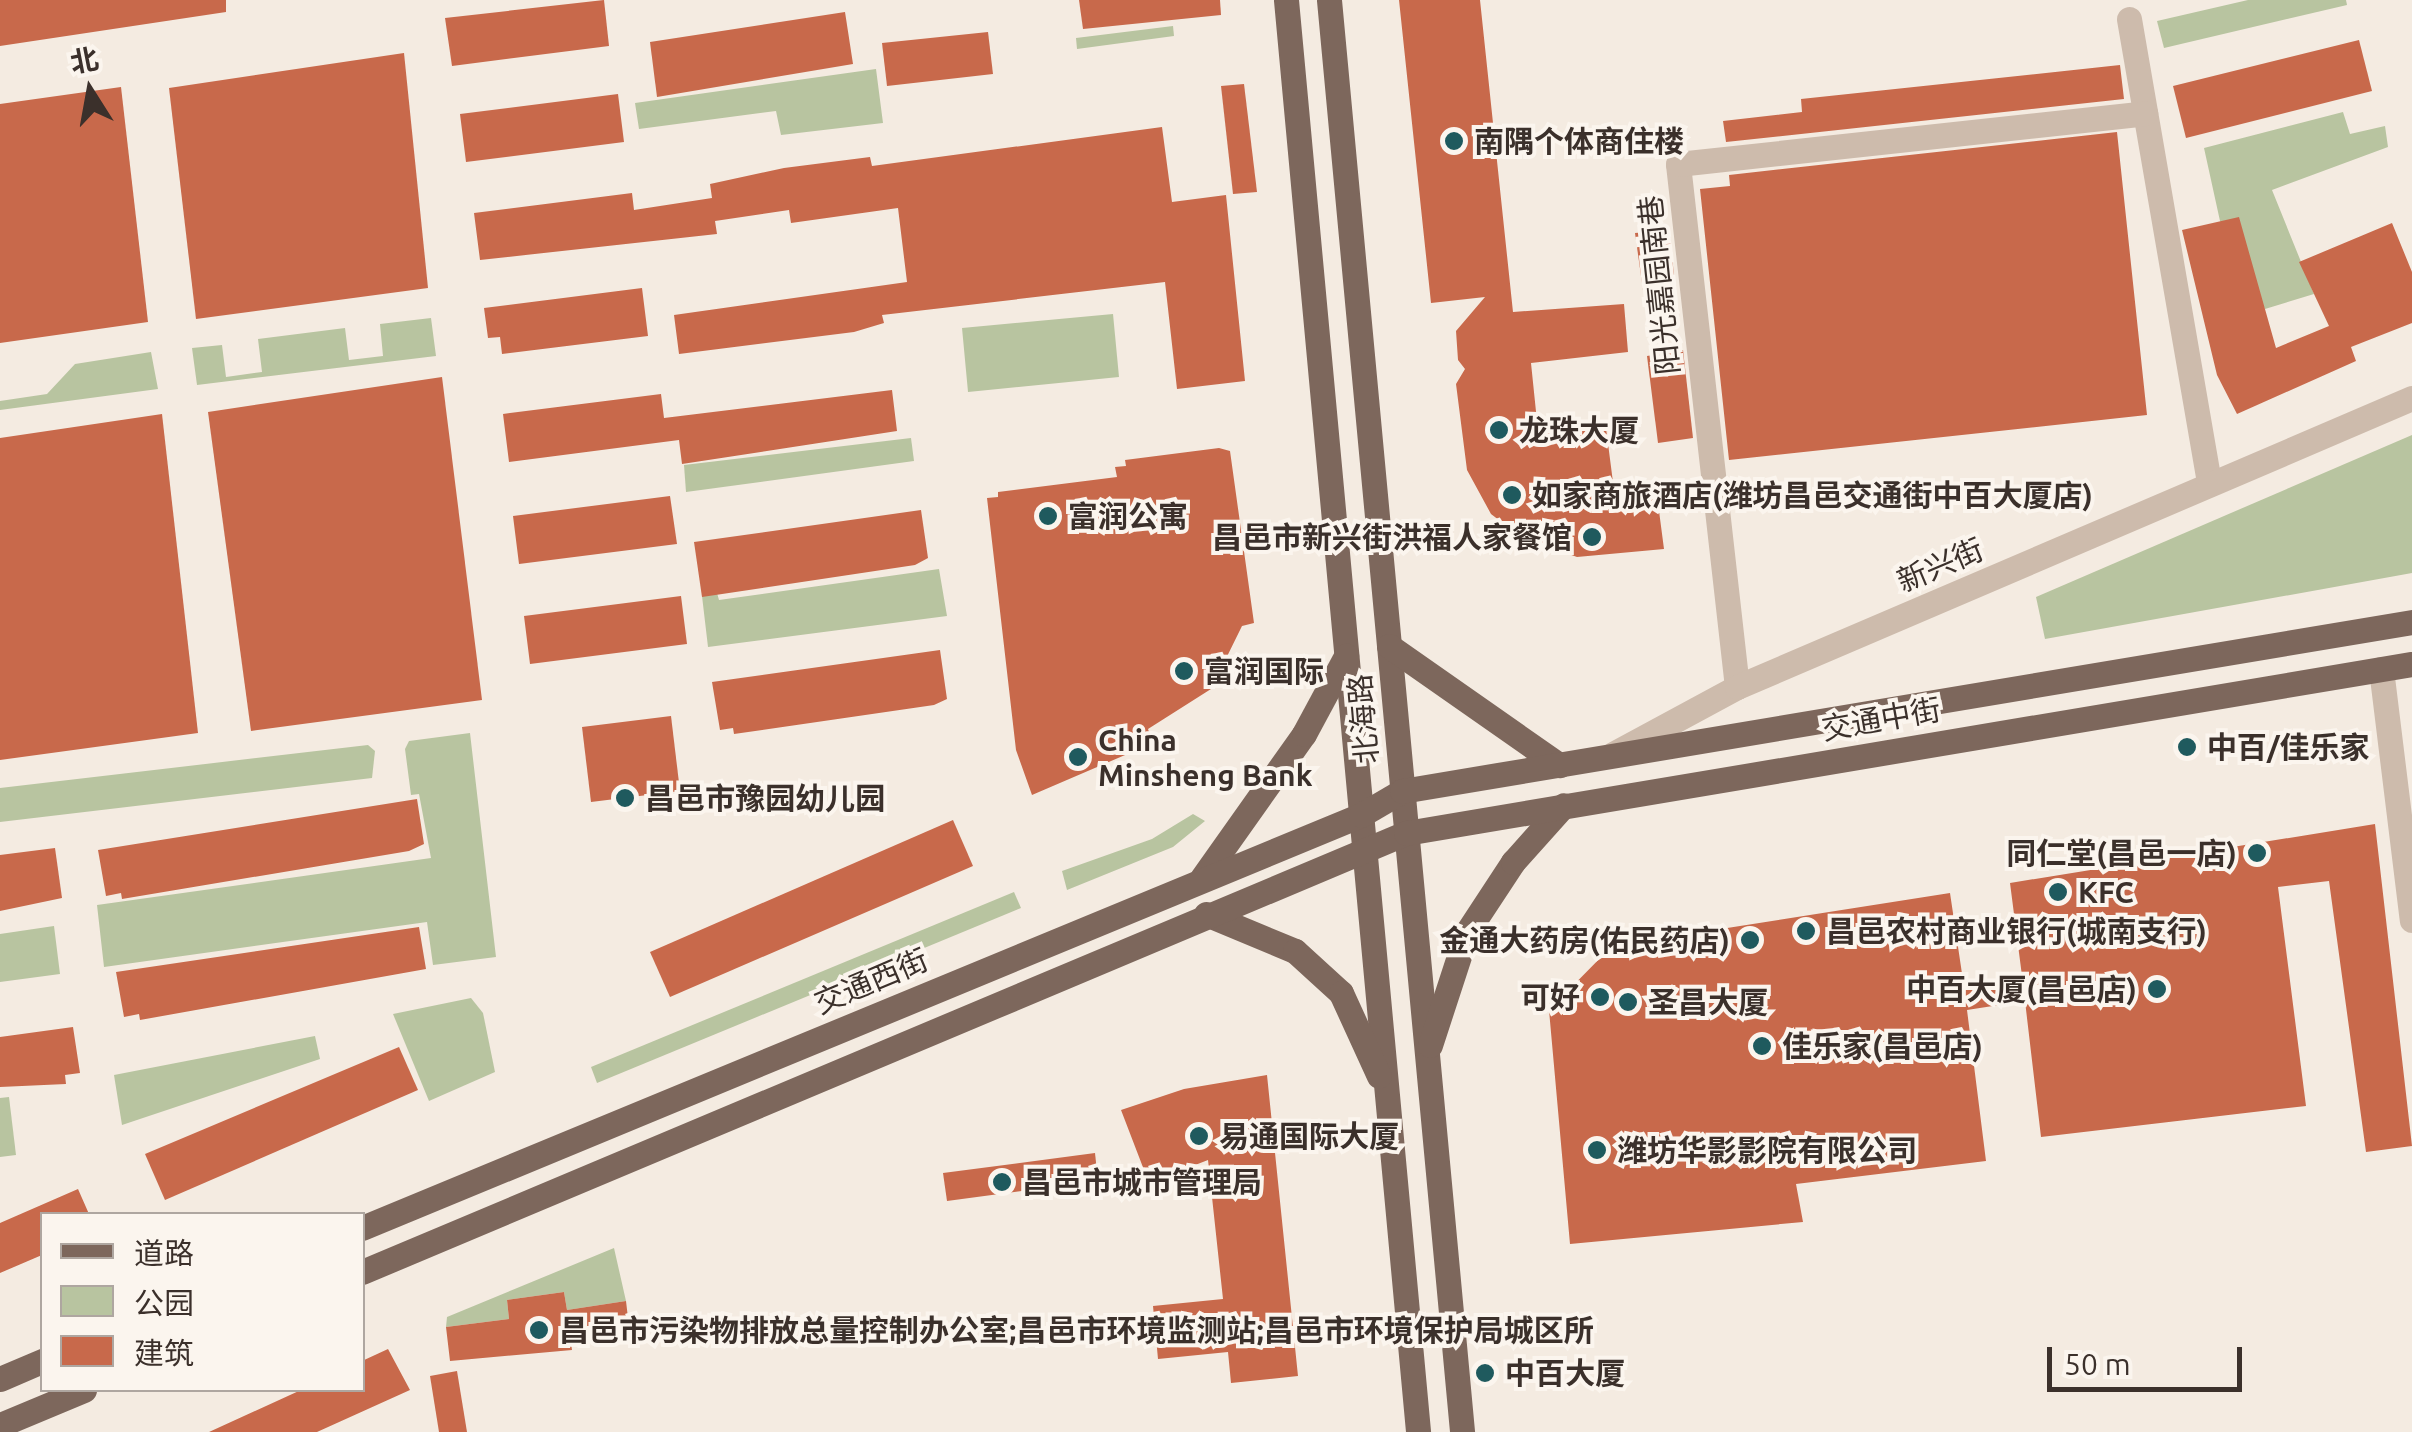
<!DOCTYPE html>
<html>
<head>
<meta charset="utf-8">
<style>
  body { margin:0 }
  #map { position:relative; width:2412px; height:1432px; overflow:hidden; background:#f4ebe1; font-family:Ubuntu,"Noto Sans SC",sans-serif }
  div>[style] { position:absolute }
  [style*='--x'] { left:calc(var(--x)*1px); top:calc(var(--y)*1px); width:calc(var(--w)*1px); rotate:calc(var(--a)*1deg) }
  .green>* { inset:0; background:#b8c4a0 }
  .building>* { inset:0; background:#c8694b }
  .minor>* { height:25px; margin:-12.5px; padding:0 12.5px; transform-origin:12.5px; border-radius:12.5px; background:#cdbbac }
  .major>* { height:25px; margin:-12.5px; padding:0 12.5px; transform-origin:12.5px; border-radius:12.5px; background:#7d675c }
  .dots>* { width:28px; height:28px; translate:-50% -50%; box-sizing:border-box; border:5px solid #fbf5ee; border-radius:50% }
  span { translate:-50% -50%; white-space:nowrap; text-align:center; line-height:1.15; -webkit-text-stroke:8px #fbf5ee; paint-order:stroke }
  .poi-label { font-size:30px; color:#3b302b; font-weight:700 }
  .left { translate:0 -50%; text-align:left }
  .right { translate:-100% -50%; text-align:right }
  .street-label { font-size:30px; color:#3b302b }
  .legend { position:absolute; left:40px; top:1212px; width:325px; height:180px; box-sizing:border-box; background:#fbf5ee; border:2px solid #aea6a0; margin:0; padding:12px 18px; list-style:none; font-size:30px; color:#3b302b }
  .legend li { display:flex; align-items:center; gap:20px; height:50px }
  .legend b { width:50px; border:2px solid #aea6a0 }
  .north { position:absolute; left:40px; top:40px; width:100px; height:100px; -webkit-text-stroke:8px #fbf5ee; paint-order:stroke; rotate:349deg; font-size:28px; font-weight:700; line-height:40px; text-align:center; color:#3b302b }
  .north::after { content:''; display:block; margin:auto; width:35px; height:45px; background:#3b302b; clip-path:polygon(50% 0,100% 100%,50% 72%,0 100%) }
  .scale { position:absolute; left:2047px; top:1347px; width:195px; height:45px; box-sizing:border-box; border:5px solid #3b302b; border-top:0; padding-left:12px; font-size:30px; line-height:35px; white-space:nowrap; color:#3b302b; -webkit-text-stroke:8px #fbf5ee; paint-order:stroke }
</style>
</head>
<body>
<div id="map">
  <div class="green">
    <i style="clip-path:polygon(2248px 0,2346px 0,2347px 5px,2164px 48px,2157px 21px)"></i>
    <i style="clip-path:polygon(1173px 26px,1174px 36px,1077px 49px,1076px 38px)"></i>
    <i style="clip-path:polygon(876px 69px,883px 123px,781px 135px,776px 111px,639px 129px,635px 103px)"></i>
    <i style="clip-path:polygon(2343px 112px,2350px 134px,2385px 126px,2388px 147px,2272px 190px,2314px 294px,2265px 309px,2220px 221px,2204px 148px)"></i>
    <i style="clip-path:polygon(1113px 314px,1119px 377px,968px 392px,962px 328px)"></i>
    <i style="clip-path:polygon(431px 318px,436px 356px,197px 385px,192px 348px,222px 345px,226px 377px,262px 372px,258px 339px,345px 328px,349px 360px,383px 356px,380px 324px)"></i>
    <i style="clip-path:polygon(151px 352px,158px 389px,0 410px,0 401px,47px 394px,75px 364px)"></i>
    <i style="clip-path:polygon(2412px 435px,2412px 573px,2045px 639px,2036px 597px)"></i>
    <i style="clip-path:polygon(911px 438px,914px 461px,686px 492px,684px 465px)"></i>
    <i style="clip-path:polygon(939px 569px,947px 616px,708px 647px,702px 596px,717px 593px,719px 600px)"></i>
    <i style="clip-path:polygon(470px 733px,496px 957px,433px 965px,427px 922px,104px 967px,97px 905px,431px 858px,419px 794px,411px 795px,405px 749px,409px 741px)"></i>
    <i style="clip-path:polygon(368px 745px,375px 751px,372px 778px,0 822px,0 788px)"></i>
    <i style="clip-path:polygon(1193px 814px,1205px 821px,1173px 847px,1067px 890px,1062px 871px,1152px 839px)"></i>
    <i style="clip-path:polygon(1014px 892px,1021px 908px,597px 1083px,591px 1067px)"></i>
    <i style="clip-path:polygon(54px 926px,60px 974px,0 982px,0 934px)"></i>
    <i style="clip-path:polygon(471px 998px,483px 1013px,495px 1072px,429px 1101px,393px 1014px)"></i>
    <i style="clip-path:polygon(315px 1036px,320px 1059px,122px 1125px,114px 1075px)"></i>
    <i style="clip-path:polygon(9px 1097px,16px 1155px,0 1157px,0 1098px)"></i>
    <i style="clip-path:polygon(614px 1248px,626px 1301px,567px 1310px,564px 1292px,507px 1300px,509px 1319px,446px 1327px,447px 1317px)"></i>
  </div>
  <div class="building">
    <i style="clip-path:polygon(0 0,226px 0,226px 12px,0 46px)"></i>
    <i style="clip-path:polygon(604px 0,609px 46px,452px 66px,445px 18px)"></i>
    <i style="clip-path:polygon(1079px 0,1220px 0,1221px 15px,1083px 29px)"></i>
    <i style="clip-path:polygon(1399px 0,1480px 0,1513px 312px,1624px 304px,1628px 352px,1531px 363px,1538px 431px,1606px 428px,1614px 490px,1656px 488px,1664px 549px,1577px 557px,1521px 537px,1491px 514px,1467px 470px,1456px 384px,1465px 369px,1458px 360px,1456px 331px,1485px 297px,1431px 303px)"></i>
    <i style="clip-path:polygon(845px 12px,853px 64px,657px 97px,650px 42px)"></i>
    <i style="clip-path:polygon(988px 32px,993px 74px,887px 86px,882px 43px)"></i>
    <i style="clip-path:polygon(2359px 40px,2372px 91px,2186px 138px,2173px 86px)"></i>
    <i style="clip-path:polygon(404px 53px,428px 288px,196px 319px,169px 88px)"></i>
    <i style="clip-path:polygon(2120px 65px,2124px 99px,1726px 142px,1723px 121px,1802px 112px,1801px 99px)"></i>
    <i style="clip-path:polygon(1244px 84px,1257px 192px,1233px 194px,1221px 86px)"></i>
    <i style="clip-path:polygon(121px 87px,148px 322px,0 343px,0 104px)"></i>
    <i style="clip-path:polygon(618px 94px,624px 142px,466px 162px,460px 114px)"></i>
    <i style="clip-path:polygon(1162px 127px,1172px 202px,1226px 195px,1245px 381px,1177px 389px,1165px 282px,882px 315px,884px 323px,854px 332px,679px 354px,674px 315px,907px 282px,898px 208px,791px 223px,789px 210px,715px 221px,717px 234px,480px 260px,474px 213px,632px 193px,634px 210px,712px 198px,710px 184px,784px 168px,870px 157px,872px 166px)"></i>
    <i style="clip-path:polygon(2117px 132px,2147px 415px,1729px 460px,1700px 189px,1730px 186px,1729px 175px)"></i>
    <i style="clip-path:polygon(2239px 217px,2276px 348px,2329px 326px,2299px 262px,2392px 223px,2412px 272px,2412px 323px,2351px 347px,2356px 361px,2237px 414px,2217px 375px,2182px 230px)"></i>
    <i style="clip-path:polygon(1669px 230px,1675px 284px,1643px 290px,1635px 233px)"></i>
    <i style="clip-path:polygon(642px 288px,648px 336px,502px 354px,500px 337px,488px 338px,484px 308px)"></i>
    <i style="clip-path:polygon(1683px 350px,1693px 438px,1658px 443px,1647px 356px)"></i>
    <i style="clip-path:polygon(442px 377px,482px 700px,251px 731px,208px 412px)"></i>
    <i style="clip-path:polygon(892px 390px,897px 431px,682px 464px,679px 440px,509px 462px,503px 414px,661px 394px,664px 418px)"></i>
    <i style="clip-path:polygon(162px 414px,198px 733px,0 760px,0 438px)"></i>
    <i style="clip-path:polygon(1219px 448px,1230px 451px,1254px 623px,1242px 626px,1211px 689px,1148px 729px,1153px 743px,1032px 795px,1016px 750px,987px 498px,998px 497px,998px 492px,1117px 477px,1115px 467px,1126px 466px,1125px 460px)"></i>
    <i style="clip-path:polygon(670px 496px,677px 544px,519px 564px,513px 516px)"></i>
    <i style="clip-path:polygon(921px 510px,928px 558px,915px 565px,702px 597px,694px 542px)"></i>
    <i style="clip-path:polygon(681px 596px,687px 644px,530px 664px,524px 616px)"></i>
    <i style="clip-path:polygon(940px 650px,947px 699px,934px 705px,734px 734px,733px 728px,720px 730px,712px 682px)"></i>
    <i style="clip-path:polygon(671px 716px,680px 791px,591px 802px,582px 727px)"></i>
    <i style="clip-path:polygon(417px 799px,424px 844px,409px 851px,122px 899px,121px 893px,106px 896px,98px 850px)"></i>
    <i style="clip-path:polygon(953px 820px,973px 866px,670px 997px,650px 952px)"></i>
    <i style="clip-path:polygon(2375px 824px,2412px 1146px,2366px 1152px,2329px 881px,2278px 887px,2306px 1106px,2041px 1137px,2025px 1001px,1967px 1010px,1986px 1161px,1796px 1184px,1803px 1222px,1570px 1244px,1549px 1010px,1612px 946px,1950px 893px,1964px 987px,2022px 976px,2010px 883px)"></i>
    <i style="clip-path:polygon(55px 848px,62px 898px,0 911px,0 855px)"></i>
    <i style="clip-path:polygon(419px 927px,426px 969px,140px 1020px,139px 1014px,124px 1017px,116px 972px)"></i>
    <i style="clip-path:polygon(73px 1027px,80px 1073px,65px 1075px,66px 1084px,0 1087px,0 1037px)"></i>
    <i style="clip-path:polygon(399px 1047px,418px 1090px,165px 1200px,145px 1154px)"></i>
    <i style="clip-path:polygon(1267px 1075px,1298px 1376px,1231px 1383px,1228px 1352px,1158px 1359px,1153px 1306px,1223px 1299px,1208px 1160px,1149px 1183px,1121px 1110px,1184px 1089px)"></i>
    <i style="clip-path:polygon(1095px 1153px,1098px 1181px,947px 1201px,943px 1173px)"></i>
    <i style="clip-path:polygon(78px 1189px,89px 1214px,42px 1214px,42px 1255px,0 1273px,0 1223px)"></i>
    <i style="clip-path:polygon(564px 1292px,567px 1310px,626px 1301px,630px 1335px,571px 1343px,572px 1350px,450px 1361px,446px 1327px,509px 1319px,507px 1300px)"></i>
    <i style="clip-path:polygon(388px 1349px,410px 1390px,317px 1432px,209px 1432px,301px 1390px,362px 1390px,362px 1361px)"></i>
    <i style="clip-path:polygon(457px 1371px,467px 1432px,439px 1432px,430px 1376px)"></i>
  </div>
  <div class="minor">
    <i style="--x:2129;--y:19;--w:472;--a:80.2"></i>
    <i style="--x:2381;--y:669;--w:253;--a:83"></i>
    <i style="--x:1737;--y:687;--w:526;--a:-96.44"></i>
    <i style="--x:1678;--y:164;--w:470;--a:-6.2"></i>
    <i style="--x:1613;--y:754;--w:141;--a:-28.4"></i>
    <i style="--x:1737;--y:687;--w:734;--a:-23.18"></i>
  </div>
  <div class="major">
    <i style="--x:1286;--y:0;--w:1438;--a:84.73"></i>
    <i style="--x:1329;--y:0;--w:1438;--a:84.69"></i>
    <i style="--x:1389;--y:646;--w:208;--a:35"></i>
    <i style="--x:1202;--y:878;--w:176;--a:-54.7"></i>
    <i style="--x:1304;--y:734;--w:89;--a:-61.7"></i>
    <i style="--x:1206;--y:914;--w:96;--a:22.6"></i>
    <i style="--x:1295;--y:951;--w:62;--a:42.4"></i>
    <i style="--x:1341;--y:993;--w:91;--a:65.4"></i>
    <i style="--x:1430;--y:1045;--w:119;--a:-71.9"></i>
    <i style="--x:1467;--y:932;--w:84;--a:-56.7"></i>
    <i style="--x:1513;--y:862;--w:76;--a:-48.2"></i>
    <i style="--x:362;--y:1228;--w:1081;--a:-22.46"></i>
    <i style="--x:1361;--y:815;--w:48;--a:-30.3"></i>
    <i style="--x:1402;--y:791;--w:1024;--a:-9.5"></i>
    <i style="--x:362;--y:1272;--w:1133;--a:-22.81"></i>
    <i style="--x:1406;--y:833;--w:1020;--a:-9.54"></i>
    <i style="--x:0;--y:1379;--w:46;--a:-23.2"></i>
    <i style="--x:0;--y:1425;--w:91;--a:-22.6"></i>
  </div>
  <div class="dots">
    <i style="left:1454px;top:141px;background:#1f5a5e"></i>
    <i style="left:1499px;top:430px;background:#1f5a5e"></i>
    <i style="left:1512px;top:495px;background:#1f5a5e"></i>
    <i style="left:1048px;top:516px;background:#1f5a5e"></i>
    <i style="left:1592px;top:537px;background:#1f5a5e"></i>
    <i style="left:1184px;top:671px;background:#1f5a5e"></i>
    <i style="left:2187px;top:747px;background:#1f5a5e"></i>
    <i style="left:1078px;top:757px;background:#1f5a5e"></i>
    <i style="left:625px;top:798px;background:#1f5a5e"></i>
    <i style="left:2257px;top:853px;background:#1f5a5e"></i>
    <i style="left:2058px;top:892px;background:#1f5a5e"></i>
    <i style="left:1806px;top:931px;background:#1f5a5e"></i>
    <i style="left:1750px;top:940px;background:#1f5a5e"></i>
    <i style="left:2157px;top:989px;background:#1f5a5e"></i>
    <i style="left:1600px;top:997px;background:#1f5a5e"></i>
    <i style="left:1628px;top:1002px;background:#1f5a5e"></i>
    <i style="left:1762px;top:1046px;background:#1f5a5e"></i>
    <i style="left:1199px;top:1136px;background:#1f5a5e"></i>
    <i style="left:1597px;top:1150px;background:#1f5a5e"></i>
    <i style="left:1002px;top:1182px;background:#1f5a5e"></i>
    <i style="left:539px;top:1330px;background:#1f5a5e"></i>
    <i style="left:1485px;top:1373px;background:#1f5a5e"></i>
  </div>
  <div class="poi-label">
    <span class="left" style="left:1474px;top:141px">南隅个体商住楼</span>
    <span class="left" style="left:1519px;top:430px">龙珠大厦</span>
    <span class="left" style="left:1532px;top:495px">如家商旅酒店(潍坊昌邑交通街中百大厦店)</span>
    <span class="left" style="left:1068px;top:516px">富润公寓</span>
    <span class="right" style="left:1572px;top:537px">昌邑市新兴街洪福人家餐馆</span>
    <span class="left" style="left:1204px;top:671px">富润国际</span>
    <span class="left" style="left:1098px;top:757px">China<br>Minsheng Bank</span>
    <span class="left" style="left:2207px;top:747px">中百/佳乐家</span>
    <span class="left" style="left:645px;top:798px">昌邑市豫园幼儿园</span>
    <span class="right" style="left:2237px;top:853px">同仁堂(昌邑一店)</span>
    <span class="left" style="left:2078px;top:892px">KFC</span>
    <span class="left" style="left:1826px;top:931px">昌邑农村商业银行(城南支行)</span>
    <span class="right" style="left:1730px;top:940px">金通大药房(佑民药店)</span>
    <span class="right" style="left:2137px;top:989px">中百大厦(昌邑店)</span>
    <span class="right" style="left:1580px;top:997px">可好</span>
    <span class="left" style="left:1648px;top:1002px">圣昌大厦</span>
    <span class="left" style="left:1782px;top:1046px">佳乐家(昌邑店)</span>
    <span class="left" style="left:1219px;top:1136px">易通国际大厦</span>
    <span class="left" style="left:1617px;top:1150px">潍坊华影影院有限公司</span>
    <span class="left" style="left:1022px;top:1182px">昌邑市城市管理局</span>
    <span class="left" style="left:559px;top:1330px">昌邑市污染物排放总量控制办公室;昌邑市环境监测站;昌邑市环境保护局城区所</span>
    <span class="left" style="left:1505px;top:1373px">中百大厦</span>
  </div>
  <div class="street-label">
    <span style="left:1659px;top:285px;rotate:-96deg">阳光嘉园南巷</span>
    <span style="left:1940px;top:565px;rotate:-23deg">新兴街</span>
    <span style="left:1363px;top:719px;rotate:-95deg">北海路</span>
    <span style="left:1881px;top:719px;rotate:-10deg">交通中街</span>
    <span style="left:871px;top:981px;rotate:-23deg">交通西街</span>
  </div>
  <ul class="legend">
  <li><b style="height:12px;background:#7d675c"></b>道路</li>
  <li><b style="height:28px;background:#b8c4a0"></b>公园</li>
  <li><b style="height:28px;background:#c8694b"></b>建筑</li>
  </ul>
  <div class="north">北</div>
  <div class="scale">50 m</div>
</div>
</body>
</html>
